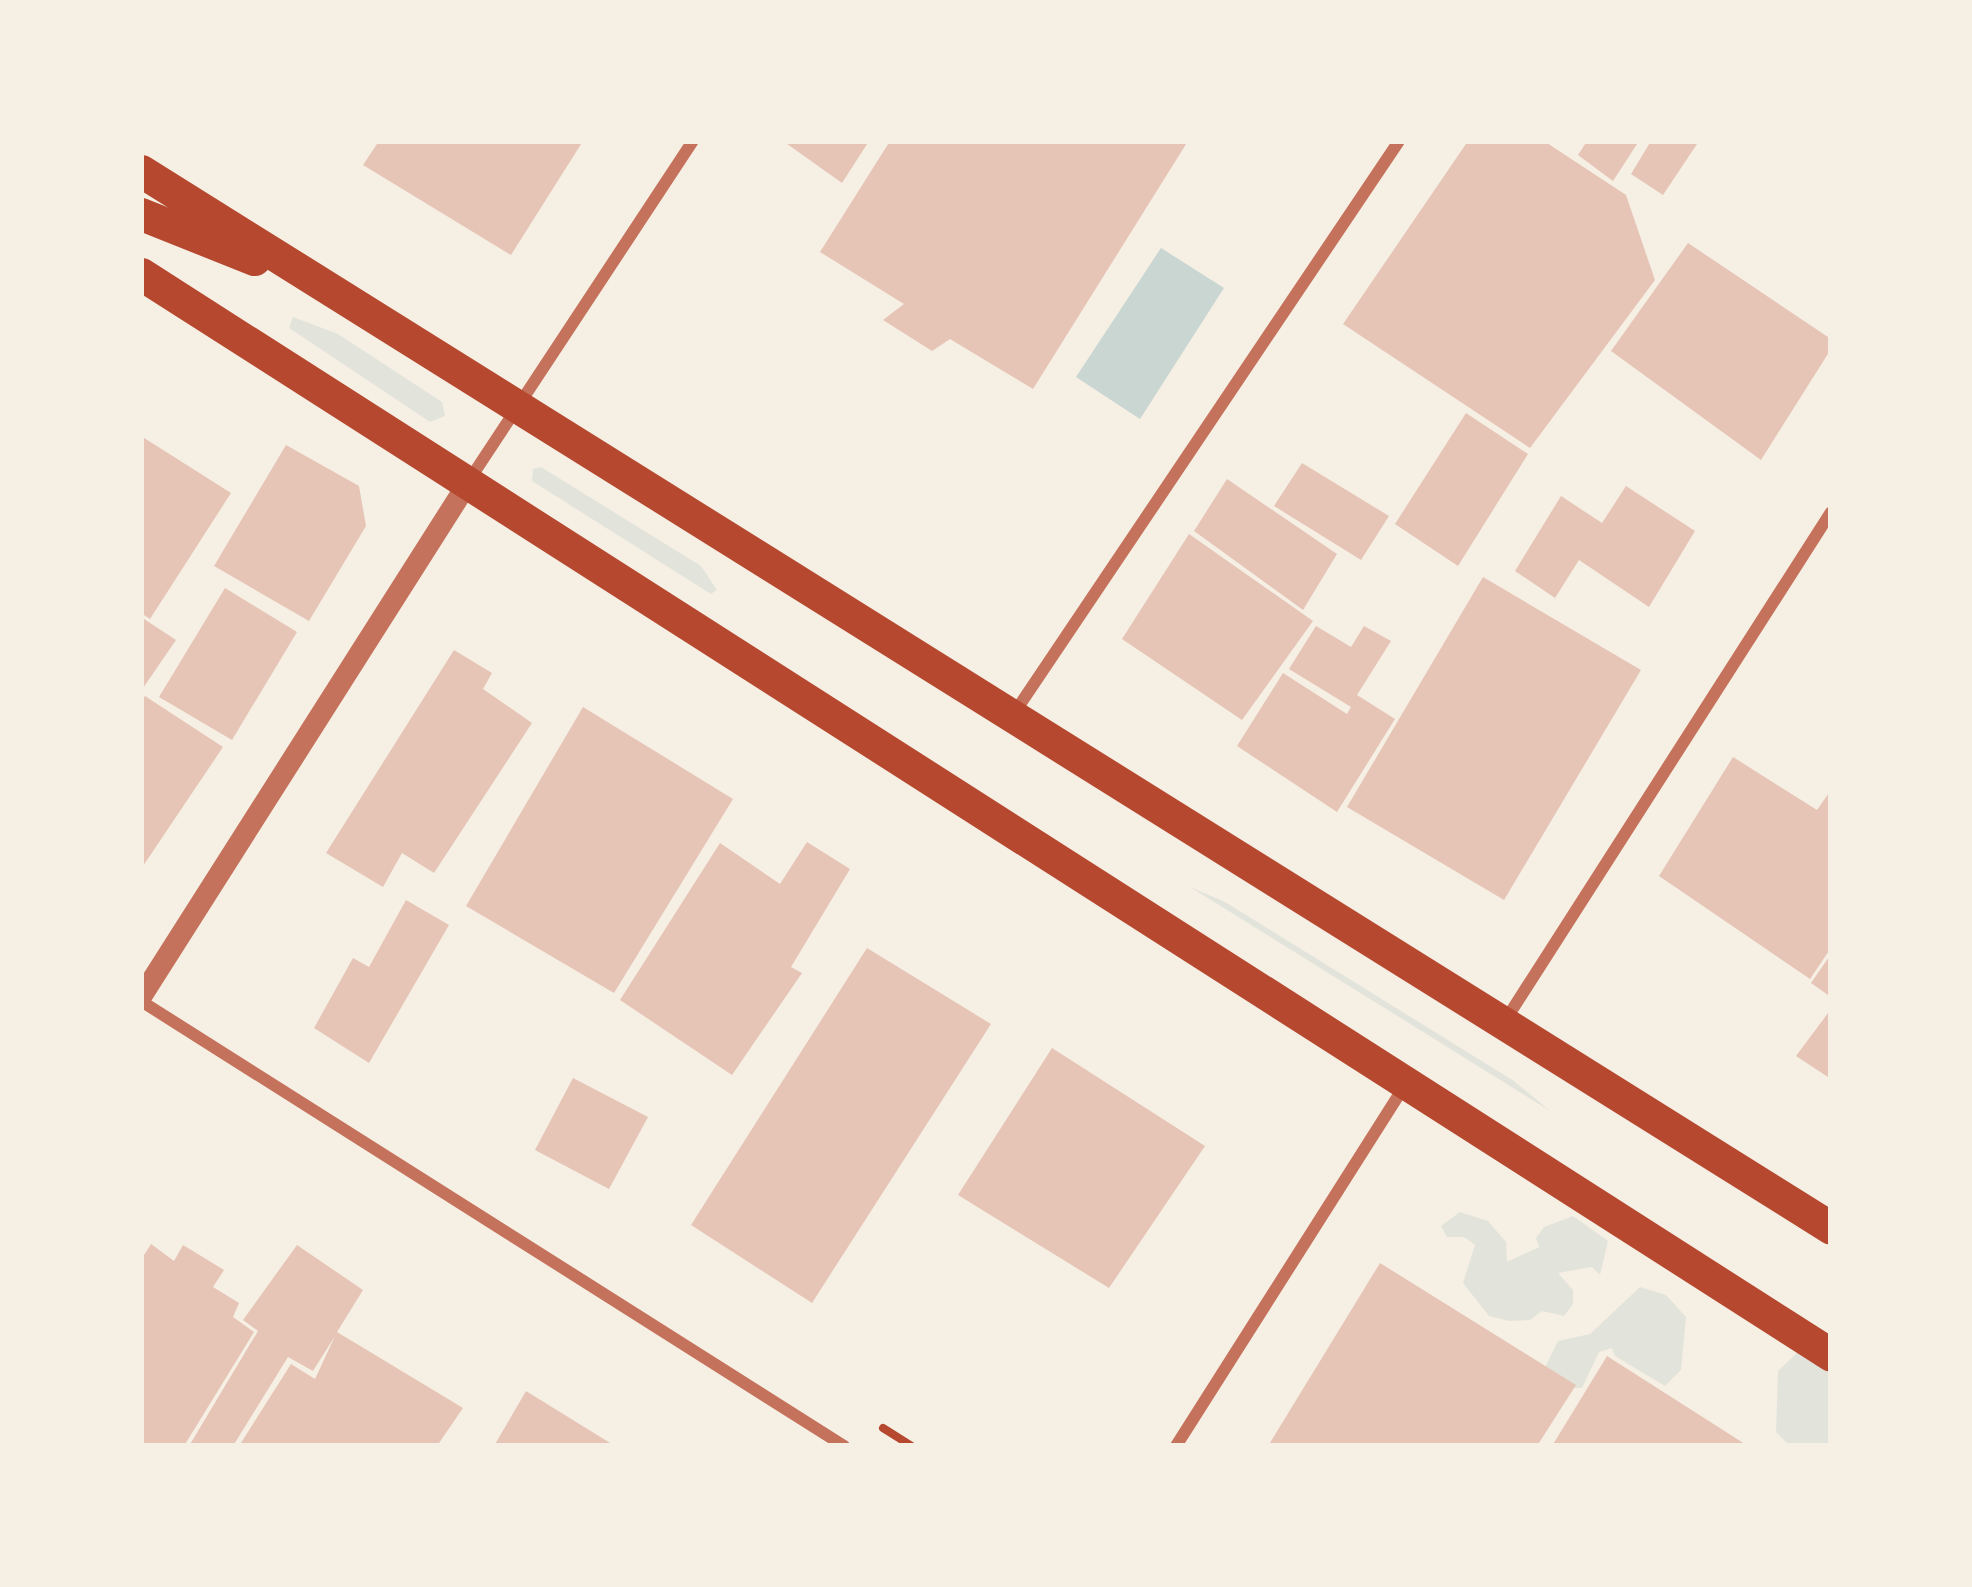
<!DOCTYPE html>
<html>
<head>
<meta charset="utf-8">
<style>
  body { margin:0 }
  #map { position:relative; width:1972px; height:1587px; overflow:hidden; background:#f6efe4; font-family:Cabin,sans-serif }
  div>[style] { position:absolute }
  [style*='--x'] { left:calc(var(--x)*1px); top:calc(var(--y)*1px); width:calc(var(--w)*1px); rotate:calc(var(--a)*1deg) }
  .green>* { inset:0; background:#e2e4dc }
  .water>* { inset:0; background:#c9d6d2 }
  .building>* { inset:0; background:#e6c5b7 }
  .path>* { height:8px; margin:-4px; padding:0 4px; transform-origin:4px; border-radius:4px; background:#b5482f }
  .minor>* { height:12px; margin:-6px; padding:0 6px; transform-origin:6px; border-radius:6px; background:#c5725c }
  .tertiary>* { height:21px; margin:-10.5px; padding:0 10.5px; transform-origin:10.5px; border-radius:10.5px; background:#c5725c }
  .trunk>* { height:33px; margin:-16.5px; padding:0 16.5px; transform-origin:16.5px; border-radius:16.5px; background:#b5482f }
  span { translate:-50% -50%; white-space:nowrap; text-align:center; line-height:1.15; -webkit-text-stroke:9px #f6efe4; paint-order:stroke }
  .frame { position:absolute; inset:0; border:144px solid #f6efe4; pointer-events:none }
</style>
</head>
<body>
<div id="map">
  <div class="green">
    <i style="clip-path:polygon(293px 317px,338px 334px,442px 402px,445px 416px,430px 422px,289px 328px)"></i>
    <i style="clip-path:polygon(541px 467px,701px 566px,717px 590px,711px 594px,532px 481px,533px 469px)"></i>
    <i style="clip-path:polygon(1190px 887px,1225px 902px,1514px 1081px,1550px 1111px)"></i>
    <i style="clip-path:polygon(1460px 1212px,1488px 1221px,1506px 1242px,1507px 1262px,1539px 1247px,1536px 1238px,1544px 1227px,1573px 1216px,1608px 1241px,1600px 1275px,1592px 1267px,1558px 1273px,1573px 1290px,1573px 1304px,1564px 1316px,1542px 1311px,1530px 1320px,1509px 1321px,1489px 1316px,1463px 1283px,1475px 1245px,1464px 1237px,1447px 1237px,1441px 1226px)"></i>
    <i style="clip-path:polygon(1640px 1287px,1666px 1295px,1686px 1317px,1681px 1370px,1665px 1386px,1615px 1356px,1612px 1348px,1599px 1352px,1582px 1388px,1558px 1388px,1543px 1371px,1558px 1341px,1590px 1334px)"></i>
    <i style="clip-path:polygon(1800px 1350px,1831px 1351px,1831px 1446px,1790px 1446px,1776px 1432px,1778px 1371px)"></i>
  </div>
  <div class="water">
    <i style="clip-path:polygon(1161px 248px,1224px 288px,1140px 419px,1076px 377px)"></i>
  </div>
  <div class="building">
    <i style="clip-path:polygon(379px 141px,583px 141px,511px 255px,363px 165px)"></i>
    <i style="clip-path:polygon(783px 141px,869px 141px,842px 183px)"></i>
    <i style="clip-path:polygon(890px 141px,1188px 141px,1033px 389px,950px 339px,932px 351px,883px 320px,904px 304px,820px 252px)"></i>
    <i style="clip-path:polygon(1468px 141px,1544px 141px,1626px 195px,1655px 280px,1530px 448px,1343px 324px)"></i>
    <i style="clip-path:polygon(1587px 141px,1639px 141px,1613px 181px,1578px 155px)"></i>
    <i style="clip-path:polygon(1651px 141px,1699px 141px,1663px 195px,1631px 174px)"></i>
    <i style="clip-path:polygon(1688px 243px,1831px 339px,1831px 349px,1761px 460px,1611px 351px)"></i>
    <i style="clip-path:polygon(1466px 413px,1528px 454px,1458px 566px,1395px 524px)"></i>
    <i style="clip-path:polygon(141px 436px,231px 493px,150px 619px,141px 613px)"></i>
    <i style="clip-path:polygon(286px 445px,359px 486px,366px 526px,309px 621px,214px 566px)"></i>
    <i style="clip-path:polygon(1302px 463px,1389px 516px,1361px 560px,1274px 506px)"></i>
    <i style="clip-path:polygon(1227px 479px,1337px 554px,1303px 610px,1194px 531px)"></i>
    <i style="clip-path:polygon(1626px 486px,1695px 531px,1649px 607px,1579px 560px,1555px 598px,1515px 571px,1561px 496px,1602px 523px)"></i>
    <i style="clip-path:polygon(1189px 534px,1313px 621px,1242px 720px,1122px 639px)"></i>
    <i style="clip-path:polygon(1483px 577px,1641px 670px,1504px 900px,1347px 807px)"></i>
    <i style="clip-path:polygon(225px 588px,297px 632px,232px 740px,159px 697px)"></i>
    <i style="clip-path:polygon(141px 617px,176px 640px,141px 691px)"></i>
    <i style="clip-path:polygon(1316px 626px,1351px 647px,1364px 626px,1391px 641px,1357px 695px,1395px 719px,1337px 812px,1237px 746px,1283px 673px,1347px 714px,1351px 707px,1289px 669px)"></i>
    <i style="clip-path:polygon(454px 650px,492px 673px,483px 689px,532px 723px,434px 873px,402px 853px,383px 887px,326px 853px)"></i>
    <i style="clip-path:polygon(145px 696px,223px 747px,141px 869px,141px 702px)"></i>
    <i style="clip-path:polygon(583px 707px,733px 799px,614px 993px,466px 906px)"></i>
    <i style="clip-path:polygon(1733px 757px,1817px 810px,1831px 790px,1831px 948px,1810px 979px,1659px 876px)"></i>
    <i style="clip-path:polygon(807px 842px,850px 869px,791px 967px,802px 973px,732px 1075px,620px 1000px,720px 843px,780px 884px)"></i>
    <i style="clip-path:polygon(406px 900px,449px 925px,369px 1063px,314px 1028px,353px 958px,369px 967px)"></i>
    <i style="clip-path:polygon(867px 948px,991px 1024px,812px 1303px,691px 1225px)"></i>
    <i style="clip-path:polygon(1831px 954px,1831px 997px,1811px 983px)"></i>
    <i style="clip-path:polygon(1831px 1009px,1831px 1079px,1796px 1056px)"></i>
    <i style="clip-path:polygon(1052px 1048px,1205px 1146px,1109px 1288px,958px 1195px)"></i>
    <i style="clip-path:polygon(573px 1078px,648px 1117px,609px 1189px,535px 1150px)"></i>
    <i style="clip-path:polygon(151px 1244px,174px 1261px,183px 1245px,224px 1270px,213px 1287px,239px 1303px,233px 1317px,254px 1332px,184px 1446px,141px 1446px,141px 1260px)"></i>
    <i style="clip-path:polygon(297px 1245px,363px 1290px,337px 1332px,463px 1408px,437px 1446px,239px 1446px,291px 1364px,315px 1379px,335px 1336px,313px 1371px,288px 1357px,233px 1446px,189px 1446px,258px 1331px,243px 1320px)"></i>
    <i style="clip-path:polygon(1380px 1263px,1576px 1385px,1537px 1446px,1268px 1446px)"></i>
    <i style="clip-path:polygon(1607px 1356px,1748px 1446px,1552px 1446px)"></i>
    <i style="clip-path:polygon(526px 1391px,615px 1446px,494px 1446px)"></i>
  </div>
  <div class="path">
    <i style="--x:883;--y:1428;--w:34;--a:32"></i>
  </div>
  <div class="minor">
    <i style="--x:468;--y:482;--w:409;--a:-56.6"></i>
    <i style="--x:1015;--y:712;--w:688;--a:-56.08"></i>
    <i style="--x:141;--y:1001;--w:832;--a:32.33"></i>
    <i style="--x:1505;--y:1021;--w:604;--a:-57.36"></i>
    <i style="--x:1176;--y:1446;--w:429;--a:-57.6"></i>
  </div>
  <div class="tertiary">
    <i style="--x:141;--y:996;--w:608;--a:-57.56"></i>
  </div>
  <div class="trunk">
    <i style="--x:141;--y:171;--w:1993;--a:32.02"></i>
    <i style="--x:141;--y:214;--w:122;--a:21.7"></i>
    <i style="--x:141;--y:274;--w:2006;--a:32.6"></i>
  </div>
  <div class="frame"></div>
</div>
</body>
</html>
